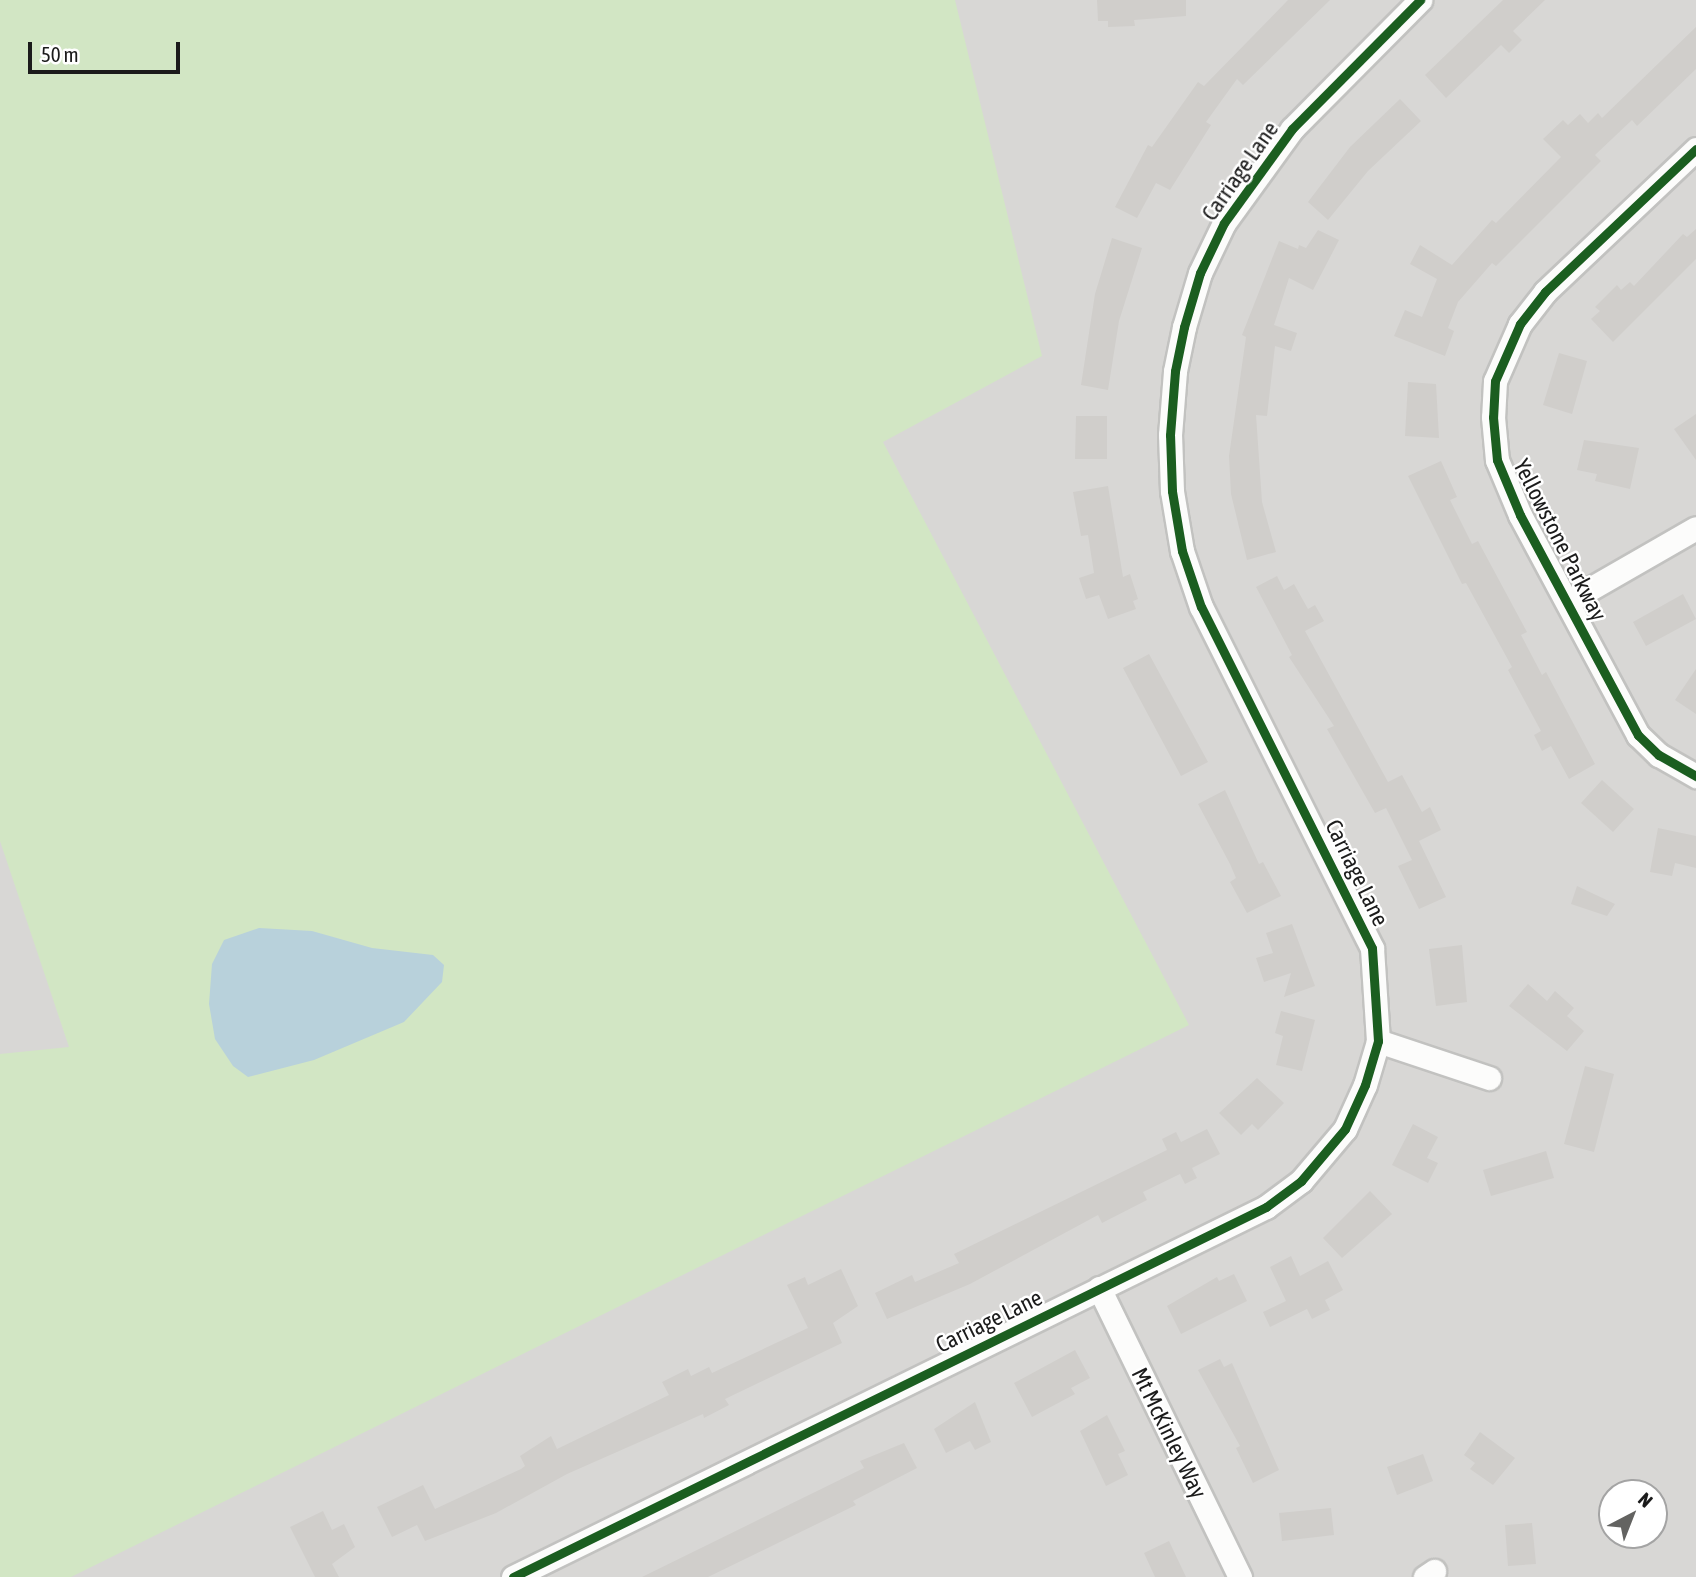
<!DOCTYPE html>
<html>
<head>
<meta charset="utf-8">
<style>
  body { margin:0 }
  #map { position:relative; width:1696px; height:1577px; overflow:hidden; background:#e9e8e4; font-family:"Asap Condensed",sans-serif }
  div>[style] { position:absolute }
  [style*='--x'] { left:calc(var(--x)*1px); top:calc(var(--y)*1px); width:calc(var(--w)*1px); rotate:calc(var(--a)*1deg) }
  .residential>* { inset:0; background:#d8d7d5 }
  .grass>* { inset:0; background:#d2e6c4 }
  .water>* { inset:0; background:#b8d1db }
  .building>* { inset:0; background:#d0cecb }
  .roads { filter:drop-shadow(2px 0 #c2c2c0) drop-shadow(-2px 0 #c2c2c0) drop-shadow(0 2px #c2c2c0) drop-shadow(0 -2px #c2c2c0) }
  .street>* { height:23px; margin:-11.5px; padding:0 11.5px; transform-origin:11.5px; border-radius:11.5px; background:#fcfcfb }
  .cycleway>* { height:9px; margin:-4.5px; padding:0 4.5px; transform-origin:4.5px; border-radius:4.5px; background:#1b5e20 }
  span { translate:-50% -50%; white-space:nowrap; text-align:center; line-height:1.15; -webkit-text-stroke:5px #fff; paint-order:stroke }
  .street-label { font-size:23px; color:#1b1b1b }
  .north { position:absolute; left:1598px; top:1479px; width:70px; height:70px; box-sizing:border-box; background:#fff; border:2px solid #a4a4a4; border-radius:50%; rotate:42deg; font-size:19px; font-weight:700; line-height:28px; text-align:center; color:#1b1b1b }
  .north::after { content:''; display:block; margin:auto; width:24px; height:32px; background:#636361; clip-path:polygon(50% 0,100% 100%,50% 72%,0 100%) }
  .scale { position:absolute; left:28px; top:42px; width:152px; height:32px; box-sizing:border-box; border:4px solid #1b1b1b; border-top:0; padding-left:9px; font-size:21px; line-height:24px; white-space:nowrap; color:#1b1b1b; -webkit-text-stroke:5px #fff; paint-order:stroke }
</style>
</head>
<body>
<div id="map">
  <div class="residential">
    <i style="clip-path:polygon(evenodd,0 0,1696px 0,1696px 1577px,0 1577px,0 0,1612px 1493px,1654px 1493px,1654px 1535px,1612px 1535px,1612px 1493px)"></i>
  </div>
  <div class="grass">
    <i style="clip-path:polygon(0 0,955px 0,1042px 356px,883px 442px,1189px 1025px,71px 1577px,0 1577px,0 1054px,69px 1047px,0 841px)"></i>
  </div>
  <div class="water">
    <i style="clip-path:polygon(259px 928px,312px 931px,372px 948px,433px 955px,444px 965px,442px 982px,404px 1022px,314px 1060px,248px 1077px,233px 1066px,215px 1039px,209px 1004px,212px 964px,224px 940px)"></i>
  </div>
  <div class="building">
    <i style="clip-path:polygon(1097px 0,1186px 0,1186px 16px,1134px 20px,1135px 26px,1108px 27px,1108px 21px,1098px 21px)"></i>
    <i style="clip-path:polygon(1288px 0,1330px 0,1243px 85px,1237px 79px,1206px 122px,1211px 125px,1170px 190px,1156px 183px,1137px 218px,1115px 207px,1148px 145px,1152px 147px,1198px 82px,1204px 86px)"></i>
    <i style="clip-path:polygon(1503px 0,1545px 0,1513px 31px,1522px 40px,1509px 53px,1501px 45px,1446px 98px,1425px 75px)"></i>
    <i style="clip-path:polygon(1696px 27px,1696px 69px,1637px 126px,1632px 120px,1595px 155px,1601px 161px,1496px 266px,1492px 263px,1458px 302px,1448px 328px,1454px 331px,1445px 356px,1394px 336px,1405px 310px,1422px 317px,1437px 279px,1410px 264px,1420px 245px,1452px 265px,1492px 220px,1496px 223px,1561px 157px,1543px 139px,1563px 120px,1568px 125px,1580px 114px,1588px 123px,1598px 113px,1602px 118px)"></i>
    <i style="clip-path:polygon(1400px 99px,1421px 121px,1368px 171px,1328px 220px,1308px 202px,1350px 147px)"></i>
    <i style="clip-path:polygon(1696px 229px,1696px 259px,1613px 342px,1591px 319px,1600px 311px,1595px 307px,1617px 285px,1621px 290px,1630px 282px,1634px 286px,1683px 234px,1687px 237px)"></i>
    <i style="clip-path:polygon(1318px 230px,1339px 240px,1313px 290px,1289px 278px,1274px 325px,1297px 333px,1291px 351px,1275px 346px,1267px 416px,1256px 415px,1262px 502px,1276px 552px,1247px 560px,1231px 494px,1229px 456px,1246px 337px,1242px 335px,1279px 241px,1298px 249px,1299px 245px,1306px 248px)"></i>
    <i style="clip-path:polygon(1112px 238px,1142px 248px,1119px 321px,1108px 390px,1081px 385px,1095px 294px)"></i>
    <i style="clip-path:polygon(1559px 353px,1587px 361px,1572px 414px,1543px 405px)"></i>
    <i style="clip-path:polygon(1408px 382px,1436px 384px,1439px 438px,1405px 436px)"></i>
    <i style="clip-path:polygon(1696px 414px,1696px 460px,1674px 429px)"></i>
    <i style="clip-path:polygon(1076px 416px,1107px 416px,1107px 459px,1075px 459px)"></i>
    <i style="clip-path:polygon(1584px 440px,1639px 448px,1630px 489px,1595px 481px,1597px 474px,1577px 470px)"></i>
    <i style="clip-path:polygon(1441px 461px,1457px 497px,1450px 500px,1472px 544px,1478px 541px,1527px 632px,1521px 635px,1542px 675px,1546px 672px,1595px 764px,1569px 779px,1551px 746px,1542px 751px,1534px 735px,1541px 731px,1508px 670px,1512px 667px,1466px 583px,1462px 584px,1408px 476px)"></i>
    <i style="clip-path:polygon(1108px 486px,1123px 577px,1130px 574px,1138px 599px,1133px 601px,1136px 609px,1108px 619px,1099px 595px,1086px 599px,1079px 578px,1094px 573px,1088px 535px,1081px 536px,1073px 492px)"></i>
    <i style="clip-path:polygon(1277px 576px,1284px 590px,1294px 584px,1308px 609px,1315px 605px,1324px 621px,1305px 631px,1388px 782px,1402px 775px,1422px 812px,1430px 807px,1441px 830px,1419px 841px,1446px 897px,1419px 909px,1398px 866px,1412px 860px,1386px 808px,1375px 813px,1327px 729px,1334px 726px,1289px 657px,1292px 655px,1256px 587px)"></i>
    <i style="clip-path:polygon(1683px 594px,1696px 619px,1646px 646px,1633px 622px)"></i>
    <i style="clip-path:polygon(1149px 654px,1208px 762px,1181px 776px,1123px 668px)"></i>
    <i style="clip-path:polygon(1696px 669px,1696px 714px,1675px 700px)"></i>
    <i style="clip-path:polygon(1602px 780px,1634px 809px,1613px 832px,1581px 803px)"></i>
    <i style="clip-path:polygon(1225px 790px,1259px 864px,1263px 862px,1281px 896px,1247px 913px,1230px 882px,1236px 878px,1230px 864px,1198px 804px)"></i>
    <i style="clip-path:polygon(1658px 828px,1696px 836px,1696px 868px,1675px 863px,1672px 876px,1650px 872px)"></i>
    <i style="clip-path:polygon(1577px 886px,1615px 904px,1607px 916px,1571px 904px)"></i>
    <i style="clip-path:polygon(1292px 924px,1315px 986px,1284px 997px,1291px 973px,1264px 982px,1256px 958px,1273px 953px,1266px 933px)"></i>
    <i style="clip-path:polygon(1462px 945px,1467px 1002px,1436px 1006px,1429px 949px)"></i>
    <i style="clip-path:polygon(1528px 984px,1547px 1001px,1555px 991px,1574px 1008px,1567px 1016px,1584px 1031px,1567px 1051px,1509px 1006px)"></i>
    <i style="clip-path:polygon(1281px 1011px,1315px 1020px,1302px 1071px,1276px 1065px,1283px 1036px,1275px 1033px)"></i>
    <i style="clip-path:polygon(1585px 1066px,1614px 1074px,1594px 1152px,1564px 1144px)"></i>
    <i style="clip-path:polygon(1257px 1078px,1284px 1103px,1258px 1130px,1252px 1124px,1241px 1135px,1219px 1113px)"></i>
    <i style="clip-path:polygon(1413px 1124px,1438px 1137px,1427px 1158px,1438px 1163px,1428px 1183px,1392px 1165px)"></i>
    <i style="clip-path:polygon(1207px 1129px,1220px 1154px,1192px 1168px,1197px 1178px,1185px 1184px,1180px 1174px,1143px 1192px,1147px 1200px,1102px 1223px,1098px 1215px,970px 1284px,887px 1319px,875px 1293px,912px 1275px,915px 1282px,959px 1263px,954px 1254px,1167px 1150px,1162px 1139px,1176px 1132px,1181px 1142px)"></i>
    <i style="clip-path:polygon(1546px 1151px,1554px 1178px,1491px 1196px,1483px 1170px)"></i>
    <i style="clip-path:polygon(1370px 1191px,1392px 1214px,1342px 1258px,1323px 1238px)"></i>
    <i style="clip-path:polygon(1291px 1256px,1300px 1276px,1328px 1261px,1343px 1290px,1325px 1300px,1330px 1310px,1312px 1319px,1307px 1309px,1270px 1327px,1263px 1312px,1286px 1301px,1270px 1267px)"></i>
    <i style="clip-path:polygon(841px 1269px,858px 1306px,833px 1323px,842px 1343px,725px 1399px,729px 1405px,704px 1418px,703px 1414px,567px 1474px,496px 1513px,425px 1541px,417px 1525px,392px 1537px,377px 1507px,423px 1485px,435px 1509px,521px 1469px,525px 1466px,520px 1456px,551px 1436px,557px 1449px,669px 1395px,662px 1382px,688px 1369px,691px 1376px,709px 1367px,712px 1373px,808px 1328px,787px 1285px,805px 1277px,808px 1285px)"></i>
    <i style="clip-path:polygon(1234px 1274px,1247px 1301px,1181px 1334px,1167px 1306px,1217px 1277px,1219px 1281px)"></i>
    <i style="clip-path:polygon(1075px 1350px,1090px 1378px,1071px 1388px,1075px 1394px,1032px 1417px,1014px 1383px)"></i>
    <i style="clip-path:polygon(1220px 1359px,1224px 1367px,1232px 1363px,1279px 1470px,1253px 1483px,1236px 1448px,1240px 1446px,1198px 1370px)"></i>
    <i style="clip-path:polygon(975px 1402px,991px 1442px,975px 1450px,970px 1441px,946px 1453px,934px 1429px)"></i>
    <i style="clip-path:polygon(1107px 1415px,1125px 1451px,1118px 1454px,1128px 1475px,1106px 1486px,1080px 1431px)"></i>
    <i style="clip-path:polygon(1480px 1432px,1515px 1458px,1493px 1485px,1470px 1469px,1475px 1463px,1464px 1455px)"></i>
    <i style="clip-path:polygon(904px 1443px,917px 1468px,853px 1501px,856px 1505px,708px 1577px,642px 1577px,864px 1468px,860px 1461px)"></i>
    <i style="clip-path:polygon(1423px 1454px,1433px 1481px,1397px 1495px,1387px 1467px)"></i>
    <i style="clip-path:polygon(1331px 1508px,1334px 1535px,1282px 1541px,1279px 1513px)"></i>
    <i style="clip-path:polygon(323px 1511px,332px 1530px,344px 1524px,355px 1547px,332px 1564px,339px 1577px,315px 1577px,290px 1527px)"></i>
    <i style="clip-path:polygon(1532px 1523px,1536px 1564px,1508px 1566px,1505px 1525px)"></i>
    <i style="clip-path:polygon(1169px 1541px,1186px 1577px,1155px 1577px,1144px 1553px)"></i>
  </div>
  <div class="roads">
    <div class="street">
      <i style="--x:1696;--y:149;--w:208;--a:136.6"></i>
      <i style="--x:1545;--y:292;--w:41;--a:128"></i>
      <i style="--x:1520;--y:324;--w:62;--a:113.7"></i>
      <i style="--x:1495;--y:381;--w:36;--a:93"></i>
      <i style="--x:1493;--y:417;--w:43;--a:84.7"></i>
      <i style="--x:1497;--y:460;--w:60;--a:67.3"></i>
      <i style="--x:1520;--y:515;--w:250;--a:61.8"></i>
      <i style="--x:1638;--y:735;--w:29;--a:44"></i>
      <i style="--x:1659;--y:755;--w:43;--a:29.6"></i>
      <i style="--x:1569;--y:601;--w:146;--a:-29.9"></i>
      <i style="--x:1378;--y:1041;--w:117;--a:18.4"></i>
      <i style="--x:1099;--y:1288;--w:322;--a:64"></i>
      <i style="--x:513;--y:1577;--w:839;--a:-26.17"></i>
      <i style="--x:1266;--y:1207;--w:44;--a:-36.6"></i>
      <i style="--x:1301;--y:1181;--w:68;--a:-49.8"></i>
      <i style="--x:1345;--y:1129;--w:48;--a:-65.6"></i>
      <i style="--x:1365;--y:1085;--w:46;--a:-73.5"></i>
      <i style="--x:1378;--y:1041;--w:93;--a:-93.7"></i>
      <i style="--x:1372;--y:948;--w:381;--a:-116.6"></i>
      <i style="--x:1201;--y:607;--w:59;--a:-108.7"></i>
      <i style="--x:1182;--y:551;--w:61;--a:-99.5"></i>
      <i style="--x:1172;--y:491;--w:56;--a:-92"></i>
      <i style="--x:1170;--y:435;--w:64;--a:-85.5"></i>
      <i style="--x:1175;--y:371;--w:45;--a:-78.4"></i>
      <i style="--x:1184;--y:327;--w:56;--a:-73.5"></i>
      <i style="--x:1200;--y:273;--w:55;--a:-64.4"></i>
      <i style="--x:1224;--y:223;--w:116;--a:-54.1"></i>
      <i style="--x:1292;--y:129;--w:182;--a:-45.2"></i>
      <i style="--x:1425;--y:1577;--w:11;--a:-34"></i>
    </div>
  </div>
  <div class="cycleway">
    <i style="--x:1696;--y:149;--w:208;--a:136.6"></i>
    <i style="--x:1545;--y:292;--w:41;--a:128"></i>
    <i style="--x:1520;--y:324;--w:62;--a:113.7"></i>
    <i style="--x:1495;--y:381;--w:36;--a:93"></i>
    <i style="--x:1493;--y:417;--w:43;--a:84.7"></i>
    <i style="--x:1497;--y:460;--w:60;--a:67.3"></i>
    <i style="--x:1520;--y:515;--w:250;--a:61.8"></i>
    <i style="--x:1638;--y:735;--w:29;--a:44"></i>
    <i style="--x:1659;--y:755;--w:43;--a:29.6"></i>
    <i style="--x:513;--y:1577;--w:839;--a:-26.17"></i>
    <i style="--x:1266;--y:1207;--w:44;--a:-36.6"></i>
    <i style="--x:1301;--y:1181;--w:68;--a:-49.8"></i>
    <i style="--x:1345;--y:1129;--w:48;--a:-65.6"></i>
    <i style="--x:1365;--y:1085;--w:46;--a:-73.5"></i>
    <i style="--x:1378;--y:1041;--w:93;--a:-93.7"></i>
    <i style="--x:1372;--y:948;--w:381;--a:-116.6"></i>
    <i style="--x:1201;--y:607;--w:59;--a:-108.7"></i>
    <i style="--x:1182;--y:551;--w:61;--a:-99.5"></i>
    <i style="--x:1172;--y:491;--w:56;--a:-92"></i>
    <i style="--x:1170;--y:435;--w:64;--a:-85.5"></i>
    <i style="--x:1175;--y:371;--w:45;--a:-78.4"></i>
    <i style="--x:1184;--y:327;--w:56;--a:-73.5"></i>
    <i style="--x:1200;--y:273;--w:55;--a:-64.4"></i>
    <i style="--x:1224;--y:223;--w:116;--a:-54.1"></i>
    <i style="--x:1292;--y:129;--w:182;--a:-45.2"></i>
  </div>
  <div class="street-label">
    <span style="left:1240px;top:171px;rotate:-55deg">Carriage Lane</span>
    <span style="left:1560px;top:540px;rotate:63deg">Yellowstone Parkway</span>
    <span style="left:1357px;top:873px;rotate:64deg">Carriage Lane</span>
    <span style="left:989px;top:1321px;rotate:-26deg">Carriage Lane</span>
    <span style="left:1169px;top:1433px;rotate:64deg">Mt McKinley Way</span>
  </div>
  <div class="north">N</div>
  <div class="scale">50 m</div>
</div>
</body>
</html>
